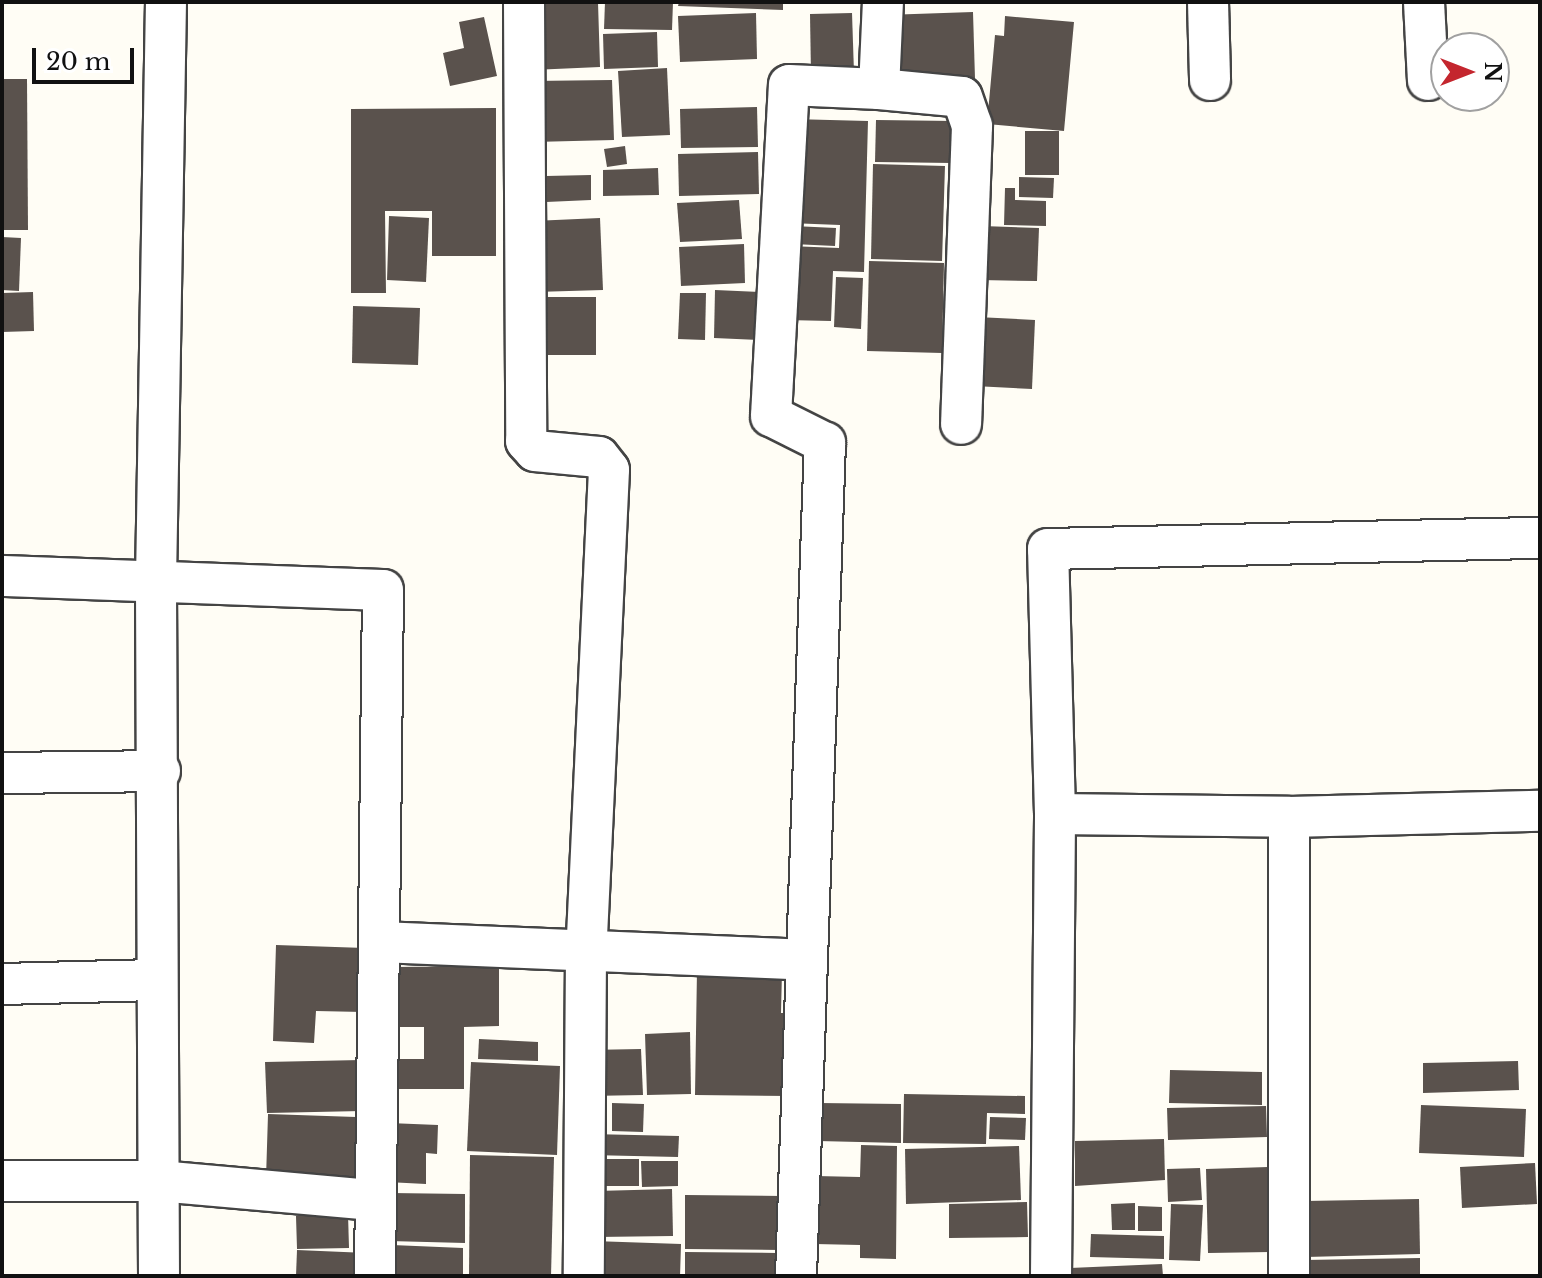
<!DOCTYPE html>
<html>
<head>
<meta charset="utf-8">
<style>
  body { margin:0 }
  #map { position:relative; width:1542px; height:1278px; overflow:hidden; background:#fffdf5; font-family:"Libre Baskerville",serif }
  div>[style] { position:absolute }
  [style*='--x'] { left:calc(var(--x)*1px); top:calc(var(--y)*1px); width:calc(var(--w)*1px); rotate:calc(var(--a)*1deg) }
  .building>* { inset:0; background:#5a524d }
  .roads { filter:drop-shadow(2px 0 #444) drop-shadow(-2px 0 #444) drop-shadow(0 2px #444) drop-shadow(0 -2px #444) }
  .minor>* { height:40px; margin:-20px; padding:0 20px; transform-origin:20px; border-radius:20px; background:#fff }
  span { translate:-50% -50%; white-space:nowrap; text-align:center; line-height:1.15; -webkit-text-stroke:8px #fff; paint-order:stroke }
  .frame { position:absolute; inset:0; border:4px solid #111; pointer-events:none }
  .north { position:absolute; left:1430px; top:32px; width:80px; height:80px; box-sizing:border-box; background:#fff; border:2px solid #a0a0a0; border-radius:50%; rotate:90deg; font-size:22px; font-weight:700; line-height:32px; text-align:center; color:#111 }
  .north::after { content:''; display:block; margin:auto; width:28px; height:36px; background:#c4262e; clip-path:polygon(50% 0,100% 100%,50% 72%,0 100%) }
  .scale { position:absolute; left:32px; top:48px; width:102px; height:36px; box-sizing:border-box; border:4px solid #111; border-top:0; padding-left:10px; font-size:24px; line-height:28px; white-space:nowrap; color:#111; -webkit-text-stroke:6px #fff; paint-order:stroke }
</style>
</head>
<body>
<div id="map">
  <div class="building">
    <i style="clip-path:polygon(529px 2px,598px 2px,600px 67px,532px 70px)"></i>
    <i style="clip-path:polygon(605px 2px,673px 2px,672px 30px,604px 29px)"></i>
    <i style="clip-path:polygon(679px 2px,783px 2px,783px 10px,678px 6px)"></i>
    <i style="clip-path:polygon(973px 12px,975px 79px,887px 81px,885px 15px)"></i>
    <i style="clip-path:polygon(756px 13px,757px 59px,680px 62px,678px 16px)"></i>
    <i style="clip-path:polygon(852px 13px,854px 73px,811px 75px,810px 14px)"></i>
    <i style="clip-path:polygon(1005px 16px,1074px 22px,1064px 131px,987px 124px,995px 35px,1004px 36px)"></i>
    <i style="clip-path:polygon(484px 17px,497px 76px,450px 86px,443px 53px,464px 48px,459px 22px)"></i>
    <i style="clip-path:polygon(657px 32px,658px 67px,604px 69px,603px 34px)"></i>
    <i style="clip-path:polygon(667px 68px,670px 135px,622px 137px,618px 71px)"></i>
    <i style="clip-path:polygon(2px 79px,27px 79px,28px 230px,2px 230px)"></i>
    <i style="clip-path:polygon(612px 80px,614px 140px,533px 142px,532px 81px)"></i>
    <i style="clip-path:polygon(757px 107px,758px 147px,681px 148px,680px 109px)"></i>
    <i style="clip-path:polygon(496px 108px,496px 256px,432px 256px,432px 211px,385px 211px,386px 293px,351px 293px,351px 109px)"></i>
    <i style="clip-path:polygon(792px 119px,868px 121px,864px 272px,833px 271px,831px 321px,786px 320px,789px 246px,839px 248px,840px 225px,789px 223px)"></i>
    <i style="clip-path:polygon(876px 120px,953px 121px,952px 163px,875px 162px)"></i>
    <i style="clip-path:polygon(1025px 131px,1059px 131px,1059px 175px,1025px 175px)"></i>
    <i style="clip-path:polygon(625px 146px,627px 164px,607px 167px,604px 149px)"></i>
    <i style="clip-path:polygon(758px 152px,759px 194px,679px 196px,678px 154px)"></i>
    <i style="clip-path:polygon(873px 164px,945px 166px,942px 261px,871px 259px)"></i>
    <i style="clip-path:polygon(658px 168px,659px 195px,603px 196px,603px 170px)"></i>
    <i style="clip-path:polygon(591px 175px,591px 200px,546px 202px,546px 176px)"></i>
    <i style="clip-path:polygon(1019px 177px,1054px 178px,1053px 198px,1019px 197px)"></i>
    <i style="clip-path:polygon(1005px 188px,1015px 188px,1015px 200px,1046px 201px,1046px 226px,1004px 225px)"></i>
    <i style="clip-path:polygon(739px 200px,742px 239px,680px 242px,677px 203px)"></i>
    <i style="clip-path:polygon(389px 216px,429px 218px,426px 282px,387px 280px)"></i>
    <i style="clip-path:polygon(600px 218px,603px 290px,535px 292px,533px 221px)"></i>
    <i style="clip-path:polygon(793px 226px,836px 228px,835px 246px,793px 244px)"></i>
    <i style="clip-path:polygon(982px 226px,1039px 228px,1037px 281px,980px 280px)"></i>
    <i style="clip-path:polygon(2px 237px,21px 238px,19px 291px,2px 290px)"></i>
    <i style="clip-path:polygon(744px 244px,745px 283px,681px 286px,679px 247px)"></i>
    <i style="clip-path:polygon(869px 261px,944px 263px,942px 353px,867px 351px)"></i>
    <i style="clip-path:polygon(836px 277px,863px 278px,861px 329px,834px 327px)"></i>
    <i style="clip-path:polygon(715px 290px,760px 292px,759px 340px,714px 338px)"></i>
    <i style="clip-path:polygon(33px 292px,34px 331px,2px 332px,2px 293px)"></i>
    <i style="clip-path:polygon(680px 293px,706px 293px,705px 340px,678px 339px)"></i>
    <i style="clip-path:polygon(537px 297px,596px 297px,596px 355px,537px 355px)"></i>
    <i style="clip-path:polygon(353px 306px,420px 308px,418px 365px,352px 363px)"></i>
    <i style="clip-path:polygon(977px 317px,1035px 320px,1032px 389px,974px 386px)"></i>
    <i style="clip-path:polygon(276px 945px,365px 948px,363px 1012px,316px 1011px,314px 1043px,273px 1041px)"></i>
    <i style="clip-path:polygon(499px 966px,499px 1026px,464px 1027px,464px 1089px,389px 1089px,389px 1059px,424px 1059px,424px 1027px,394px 1027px,393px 967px)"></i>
    <i style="clip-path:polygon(697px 970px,782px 971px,781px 1013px,791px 1013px,790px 1096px,695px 1095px)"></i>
    <i style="clip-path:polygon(690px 1032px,691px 1094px,647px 1095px,645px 1034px)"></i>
    <i style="clip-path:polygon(479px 1039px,538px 1042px,538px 1061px,478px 1059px)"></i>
    <i style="clip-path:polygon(641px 1049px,643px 1095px,589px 1096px,588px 1050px)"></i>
    <i style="clip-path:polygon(361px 1060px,362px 1111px,267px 1113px,265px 1062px)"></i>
    <i style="clip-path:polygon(1518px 1061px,1519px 1090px,1423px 1093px,1423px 1063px)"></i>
    <i style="clip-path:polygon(471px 1062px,560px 1066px,557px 1155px,467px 1151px)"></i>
    <i style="clip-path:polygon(1170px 1070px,1262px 1072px,1262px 1105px,1169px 1103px)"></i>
    <i style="clip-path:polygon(904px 1094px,1025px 1096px,1025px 1114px,987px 1113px,986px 1144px,903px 1143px)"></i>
    <i style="clip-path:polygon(612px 1103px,644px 1104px,643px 1132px,612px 1131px)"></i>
    <i style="clip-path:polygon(819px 1103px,901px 1104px,901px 1143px,818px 1141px)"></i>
    <i style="clip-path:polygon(1421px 1105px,1526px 1109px,1524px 1157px,1419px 1153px)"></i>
    <i style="clip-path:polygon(1266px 1106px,1267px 1137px,1168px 1140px,1167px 1108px)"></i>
    <i style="clip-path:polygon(268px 1114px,356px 1117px,354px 1180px,266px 1178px)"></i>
    <i style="clip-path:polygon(990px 1117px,1026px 1118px,1025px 1140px,989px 1139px)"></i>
    <i style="clip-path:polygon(389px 1123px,438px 1125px,437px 1154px,426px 1153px,426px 1184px,387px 1182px)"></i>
    <i style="clip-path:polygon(590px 1134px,679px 1136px,678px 1157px,590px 1155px)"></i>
    <i style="clip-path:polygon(1164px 1139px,1165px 1180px,1075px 1186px,1075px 1141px)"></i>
    <i style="clip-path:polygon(861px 1145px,897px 1146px,896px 1259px,860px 1258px,860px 1245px,815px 1244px,816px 1176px,860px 1177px)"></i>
    <i style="clip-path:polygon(1019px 1146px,1021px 1200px,906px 1204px,905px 1149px)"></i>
    <i style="clip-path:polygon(470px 1155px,554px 1157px,551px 1276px,469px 1276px)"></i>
    <i style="clip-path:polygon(589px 1159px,639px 1159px,639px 1186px,589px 1186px)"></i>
    <i style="clip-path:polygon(641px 1161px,678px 1161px,678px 1186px,642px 1187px)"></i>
    <i style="clip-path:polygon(1535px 1163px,1537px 1204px,1462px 1208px,1460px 1167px)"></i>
    <i style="clip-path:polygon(1268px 1167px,1270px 1252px,1208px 1253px,1206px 1169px)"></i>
    <i style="clip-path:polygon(1200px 1168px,1202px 1200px,1168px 1202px,1167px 1169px)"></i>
    <i style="clip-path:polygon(672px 1189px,673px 1236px,597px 1237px,596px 1191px)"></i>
    <i style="clip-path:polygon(391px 1193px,465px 1194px,465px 1243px,389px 1241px)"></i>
    <i style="clip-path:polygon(685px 1195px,782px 1196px,781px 1250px,685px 1249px)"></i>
    <i style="clip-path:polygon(1419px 1199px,1420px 1254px,1306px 1257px,1305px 1201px)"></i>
    <i style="clip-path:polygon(1027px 1202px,1028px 1237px,949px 1238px,949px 1204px)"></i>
    <i style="clip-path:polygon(1135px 1203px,1135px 1230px,1112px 1230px,1111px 1204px)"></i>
    <i style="clip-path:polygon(1171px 1204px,1203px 1205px,1200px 1261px,1169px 1260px)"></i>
    <i style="clip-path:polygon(1138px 1206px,1162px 1207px,1162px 1231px,1138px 1231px)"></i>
    <i style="clip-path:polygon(348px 1214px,349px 1248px,297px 1249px,296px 1216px)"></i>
    <i style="clip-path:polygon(1091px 1234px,1164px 1236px,1164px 1259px,1090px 1257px)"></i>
    <i style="clip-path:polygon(593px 1241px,681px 1244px,680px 1276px,591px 1276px)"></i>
    <i style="clip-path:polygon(392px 1245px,463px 1248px,463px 1276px,391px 1276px)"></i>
    <i style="clip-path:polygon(297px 1250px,367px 1253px,366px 1276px,296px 1276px)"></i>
    <i style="clip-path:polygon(685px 1252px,777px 1253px,777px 1276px,685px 1276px)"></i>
    <i style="clip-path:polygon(1420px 1258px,1420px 1276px,1305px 1276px,1305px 1260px)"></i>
    <i style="clip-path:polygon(1162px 1264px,1163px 1276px,1070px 1276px,1070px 1268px)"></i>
  </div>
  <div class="roads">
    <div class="minor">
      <i style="--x:524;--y:2;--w:439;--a:89.7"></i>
      <i style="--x:526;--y:441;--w:13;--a:48"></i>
      <i style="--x:535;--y:451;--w:64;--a:5.4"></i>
      <i style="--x:599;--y:457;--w:16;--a:52"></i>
      <i style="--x:609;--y:470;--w:484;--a:92.7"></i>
      <i style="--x:586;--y:953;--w:323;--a:90.4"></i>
      <i style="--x:1208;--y:2;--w:78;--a:88.5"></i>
      <i style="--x:1424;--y:2;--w:78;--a:87.1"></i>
      <i style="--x:879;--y:89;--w:83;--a:5.5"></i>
      <i style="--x:962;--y:97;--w:31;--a:71"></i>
      <i style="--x:972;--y:126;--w:298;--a:92.1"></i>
      <i style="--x:2;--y:576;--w:381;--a:2.1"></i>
      <i style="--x:383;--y:590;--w:686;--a:90.67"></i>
      <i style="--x:2;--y:773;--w:158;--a:-0.7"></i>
      <i style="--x:1055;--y:814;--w:234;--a:0.7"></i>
      <i style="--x:1289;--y:817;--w:251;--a:-1.4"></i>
      <i style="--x:1289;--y:817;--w:459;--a:90"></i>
      <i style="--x:382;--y:942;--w:425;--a:2.4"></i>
      <i style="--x:2;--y:984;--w:155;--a:-1.5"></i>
      <i style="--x:2;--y:1181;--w:157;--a:0"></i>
      <i style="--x:159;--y:1181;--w:215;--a:5.1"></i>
      <i style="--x:159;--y:1276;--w:696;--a:-90.25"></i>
      <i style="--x:156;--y:580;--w:578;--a:-89.01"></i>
      <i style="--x:796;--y:1276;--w:834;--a:-88.01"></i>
      <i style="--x:825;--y:443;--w:60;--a:-153.4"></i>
      <i style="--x:771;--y:416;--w:331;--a:-86.9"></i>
      <i style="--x:789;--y:85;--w:90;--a:2.5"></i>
      <i style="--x:879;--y:89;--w:87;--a:-87.4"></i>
      <i style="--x:1051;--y:1276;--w:462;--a:-89.5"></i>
      <i style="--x:1055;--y:814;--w:265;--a:-91.5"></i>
      <i style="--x:1048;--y:549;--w:492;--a:-1.3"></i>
    </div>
  </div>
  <div class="frame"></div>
  <div class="north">N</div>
  <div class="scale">20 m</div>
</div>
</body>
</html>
